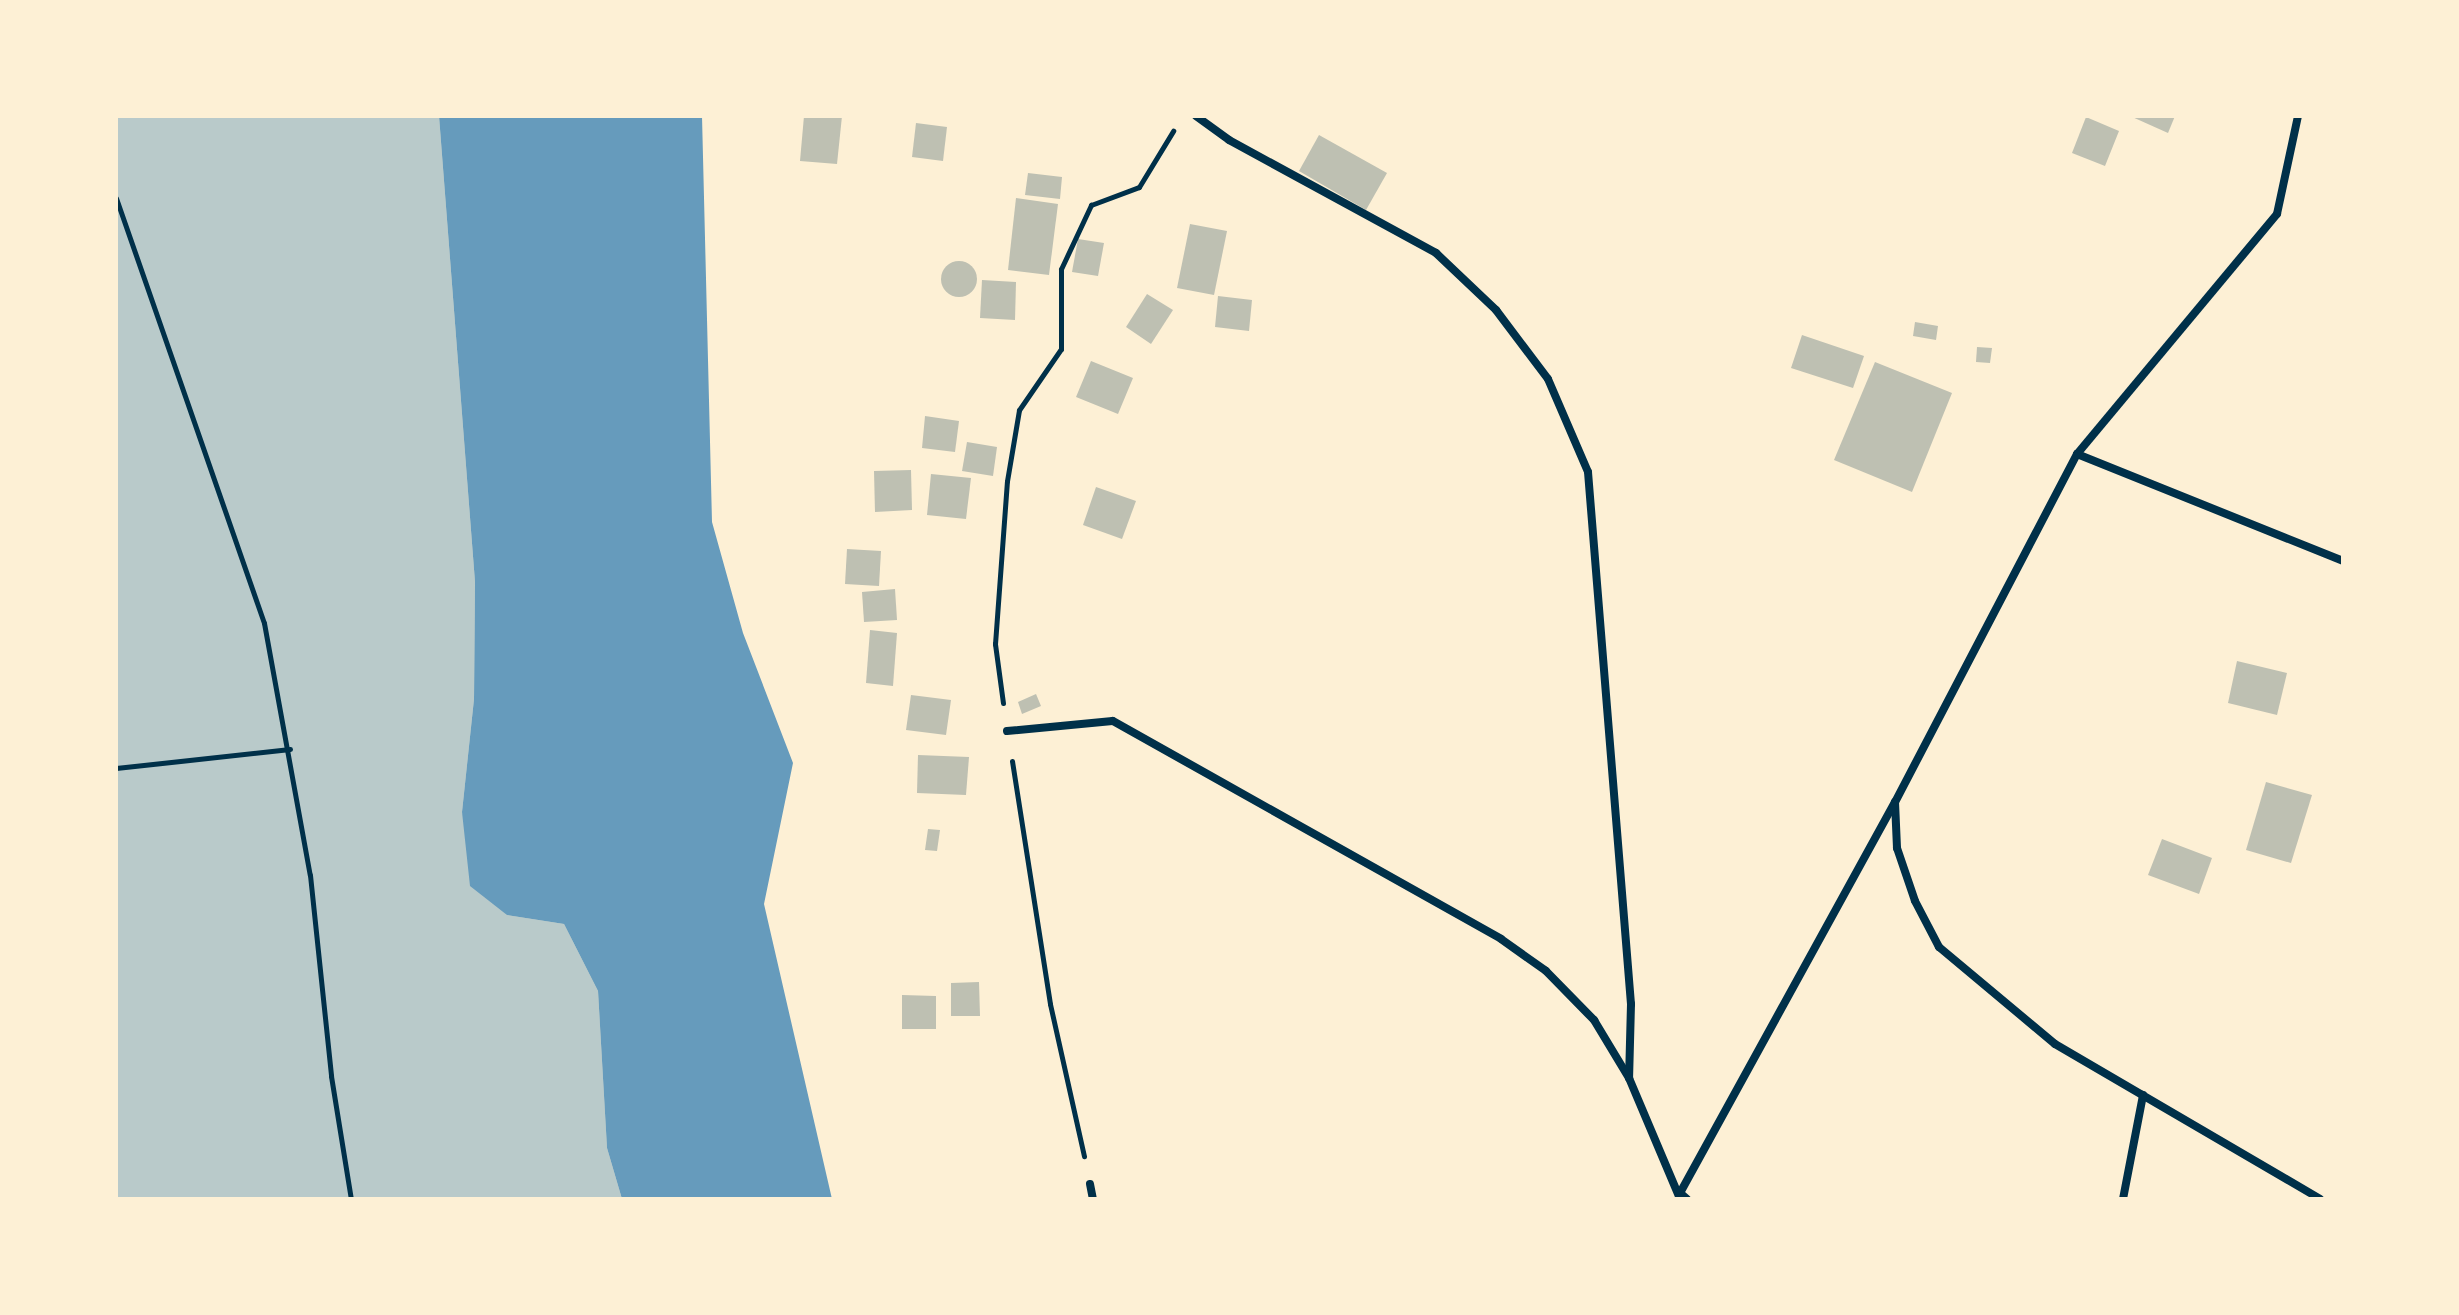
<!DOCTYPE html>
<html>
<head>
<meta charset="utf-8">
<style>
  body { margin:0 }
  #map { position:relative; width:2459px; height:1315px; overflow:hidden; background:#fdf0d5; font-family:"Roboto Condensed",sans-serif }
  div>[style] { position:absolute }
  [style*='--x'] { left:calc(var(--x)*1px); top:calc(var(--y)*1px); width:calc(var(--w)*1px); rotate:calc(var(--a)*1deg) }
  .green>* { inset:0; background:#b9caca }
  .water>* { inset:0; background:#669bbc }
  .building>* { inset:0; background:#bec0b2 }
  .round { border-radius:50% }
  .path>* { height:5px; margin:-2.5px; padding:0 2.5px; transform-origin:2.5px; border-radius:2.5px; background:#003049 }
  .minor>* { height:8px; margin:-4px; padding:0 4px; transform-origin:4px; border-radius:4px; background:#003049 }
  span { translate:-50% -50%; white-space:nowrap; text-align:center; line-height:1.15; -webkit-text-stroke:6px #fdf0d5; paint-order:stroke }
  .frame { position:absolute; inset:0; border:118px solid #fdf0d5; pointer-events:none }
</style>
</head>
<body>
<div id="map">
  <div class="green">
    <i style="clip-path:polygon(116px 116px,439px 116px,475px 582px,474px 699px,462px 812px,507px 915px,564px 924px,598px 991px,607px 1148px,622px 1199px,116px 1199px)"></i>
  </div>
  <div class="water">
    <i style="clip-path:polygon(439px 116px,702px 116px,712px 522px,743px 633px,793px 763px,764px 904px,832px 1199px,622px 1199px,607px 1148px,598px 991px,564px 924px,507px 915px,470px 886px,462px 812px,474px 699px,475px 582px)"></i>
  </div>
  <div class="building">
    <i style="clip-path:polygon(804px 116px,842px 116px,837px 164px,800px 161px)"></i>
    <i style="clip-path:polygon(2130px 116px,2175px 116px,2168px 133px)"></i>
    <i style="clip-path:polygon(2086px 117px,2119px 131px,2105px 166px,2072px 153px)"></i>
    <i style="clip-path:polygon(916px 123px,947px 127px,943px 161px,912px 157px)"></i>
    <i style="clip-path:polygon(1319px 135px,1387px 173px,1366px 210px,1299px 171px)"></i>
    <i style="clip-path:polygon(1028px 173px,1062px 177px,1060px 199px,1025px 195px)"></i>
    <i style="clip-path:polygon(1016px 198px,1058px 204px,1049px 275px,1008px 270px)"></i>
    <i style="clip-path:polygon(1190px 224px,1227px 231px,1214px 295px,1177px 288px)"></i>
    <i style="clip-path:polygon(1078px 239px,1104px 243px,1098px 276px,1072px 272px)"></i>
    <i class="round" style="left:941px;top:261px;width:36px;height:36px"></i>
    <i style="clip-path:polygon(982px 280px,1016px 282px,1015px 320px,980px 318px)"></i>
    <i style="clip-path:polygon(1147px 294px,1173px 310px,1151px 344px,1126px 327px)"></i>
    <i style="clip-path:polygon(1218px 296px,1252px 300px,1249px 331px,1215px 327px)"></i>
    <i style="clip-path:polygon(1915px 322px,1938px 326px,1936px 340px,1913px 336px)"></i>
    <i style="clip-path:polygon(1802px 335px,1864px 356px,1853px 388px,1791px 368px)"></i>
    <i style="clip-path:polygon(1977px 347px,1992px 348px,1990px 363px,1976px 362px)"></i>
    <i style="clip-path:polygon(1091px 361px,1133px 378px,1118px 414px,1076px 397px)"></i>
    <i style="clip-path:polygon(1875px 362px,1952px 393px,1912px 492px,1834px 460px)"></i>
    <i style="clip-path:polygon(925px 416px,959px 421px,955px 452px,922px 448px)"></i>
    <i style="clip-path:polygon(967px 442px,997px 447px,993px 476px,962px 471px)"></i>
    <i style="clip-path:polygon(911px 470px,912px 510px,875px 512px,874px 471px)"></i>
    <i style="clip-path:polygon(931px 474px,971px 478px,966px 519px,927px 515px)"></i>
    <i style="clip-path:polygon(1096px 487px,1136px 501px,1122px 539px,1083px 525px)"></i>
    <i style="clip-path:polygon(847px 549px,881px 551px,879px 586px,845px 584px)"></i>
    <i style="clip-path:polygon(895px 589px,897px 620px,864px 622px,862px 592px)"></i>
    <i style="clip-path:polygon(870px 630px,897px 633px,893px 686px,866px 683px)"></i>
    <i style="clip-path:polygon(2237px 661px,2287px 673px,2277px 715px,2228px 703px)"></i>
    <i style="clip-path:polygon(1036px 694px,1041px 706px,1022px 714px,1018px 702px)"></i>
    <i style="clip-path:polygon(911px 695px,951px 700px,946px 735px,906px 730px)"></i>
    <i style="clip-path:polygon(918px 755px,969px 757px,966px 795px,917px 793px)"></i>
    <i style="clip-path:polygon(2266px 782px,2312px 795px,2291px 863px,2246px 850px)"></i>
    <i style="clip-path:polygon(928px 829px,940px 830px,937px 851px,925px 850px)"></i>
    <i style="clip-path:polygon(2162px 839px,2212px 858px,2199px 894px,2148px 875px)"></i>
    <i style="clip-path:polygon(979px 982px,980px 1016px,951px 1016px,951px 983px)"></i>
    <i style="clip-path:polygon(902px 995px,936px 996px,936px 1029px,902px 1029px)"></i>
  </div>
  <div class="path">
    <i style="--x:116;--y:198;--w:450;--a:70.8"></i>
    <i style="--x:264;--y:623;--w:256;--a:79.7"></i>
    <i style="--x:310;--y:875;--w:202;--a:84"></i>
    <i style="--x:331;--y:1076;--w:125;--a:80.8"></i>
    <i style="--x:1003;--y:703;--w:60;--a:-97.7"></i>
    <i style="--x:995;--y:644;--w:163;--a:-85.8"></i>
    <i style="--x:1007;--y:481;--w:72;--a:-80.4"></i>
    <i style="--x:1019;--y:410;--w:74;--a:-55.5"></i>
    <i style="--x:1061;--y:349;--w:80;--a:-90"></i>
    <i style="--x:1061;--y:269;--w:71;--a:-64.9"></i>
    <i style="--x:1091;--y:205;--w:51;--a:-20.6"></i>
    <i style="--x:1139;--y:187;--w:66;--a:-58.7"></i>
    <i style="--x:1012;--y:761;--w:246;--a:81.1"></i>
    <i style="--x:1050;--y:1004;--w:156;--a:77.4"></i>
    <i style="--x:116;--y:768;--w:175;--a:-6.2"></i>
  </div>
  <div class="minor">
    <i style="--x:1196;--y:116;--w:41;--a:36"></i>
    <i style="--x:1229;--y:140;--w:236;--a:28.6"></i>
    <i style="--x:1436;--y:253;--w:83;--a:43.5"></i>
    <i style="--x:1496;--y:310;--w:86;--a:53"></i>
    <i style="--x:1548;--y:379;--w:101;--a:66.7"></i>
    <i style="--x:1588;--y:472;--w:534;--a:85.38"></i>
    <i style="--x:1631;--y:1004;--w:74;--a:91.5"></i>
    <i style="--x:2298;--y:116;--w:100;--a:102.1"></i>
    <i style="--x:2277;--y:214;--w:312;--a:129.8"></i>
    <i style="--x:2077;--y:454;--w:393;--a:117.6"></i>
    <i style="--x:1895;--y:802;--w:46;--a:87.5"></i>
    <i style="--x:1897;--y:848;--w:56;--a:71.2"></i>
    <i style="--x:1915;--y:901;--w:52;--a:62.4"></i>
    <i style="--x:1939;--y:947;--w:151;--a:39.9"></i>
    <i style="--x:2055;--y:1044;--w:307;--a:30.3"></i>
    <i style="--x:2077;--y:454;--w:287;--a:21.9"></i>
    <i style="--x:1007;--y:731;--w:106;--a:-5.4"></i>
    <i style="--x:1113;--y:721;--w:445;--a:29.3"></i>
    <i style="--x:1501;--y:939;--w:55;--a:35.4"></i>
    <i style="--x:1546;--y:971;--w:69;--a:45.6"></i>
    <i style="--x:1594;--y:1020;--w:68;--a:58.9"></i>
    <i style="--x:1629;--y:1078;--w:131;--a:67.1"></i>
    <i style="--x:1090;--y:1184;--w:15;--a:79"></i>
    <i style="--x:1687;--y:1199;--w:9;--a:-139"></i>
    <i style="--x:1680;--y:1193;--w:446;--a:-61.2"></i>
    <i style="--x:2123;--y:1199;--w:106;--a:-79.1"></i>
  </div>
  <div class="frame"></div>
</div>
</body>
</html>
